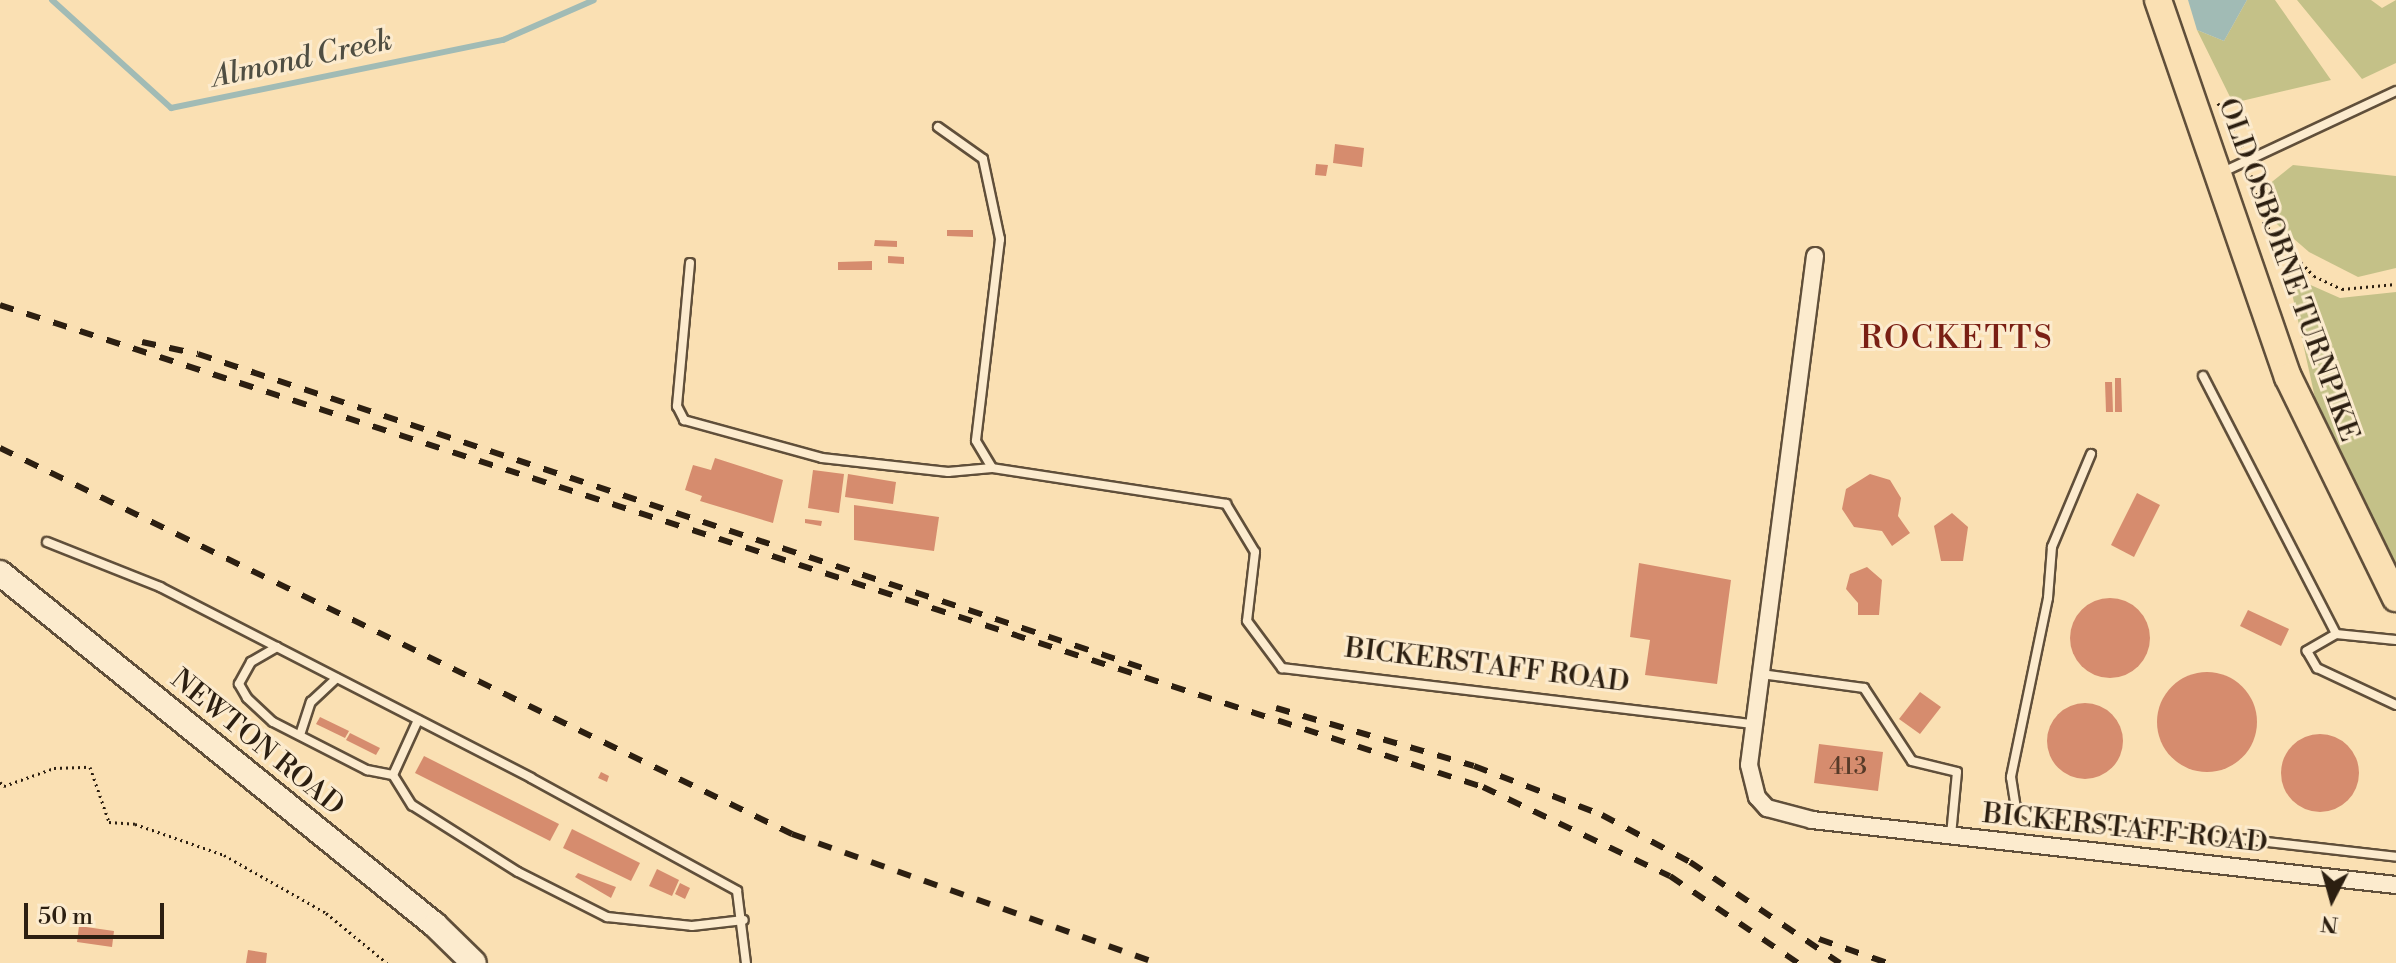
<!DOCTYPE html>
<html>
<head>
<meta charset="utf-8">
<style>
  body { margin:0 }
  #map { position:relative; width:2396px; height:963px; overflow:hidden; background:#fae0b3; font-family:"Libre Bodoni",serif }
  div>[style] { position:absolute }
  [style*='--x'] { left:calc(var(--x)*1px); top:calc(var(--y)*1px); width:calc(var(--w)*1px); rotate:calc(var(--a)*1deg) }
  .green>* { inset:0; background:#c4c188 }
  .water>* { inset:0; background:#a1bbb5 }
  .stream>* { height:6px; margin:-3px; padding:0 3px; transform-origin:3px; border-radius:3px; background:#a1bbb5 }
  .building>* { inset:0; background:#d68c6e }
  .round { border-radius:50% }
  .path>* { height:3px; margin-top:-1.5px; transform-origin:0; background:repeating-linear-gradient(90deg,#2c1f11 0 2px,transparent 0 6px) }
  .roads { filter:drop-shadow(2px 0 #604f3a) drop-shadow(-2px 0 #604f3a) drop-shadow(0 2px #604f3a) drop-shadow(0 -2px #604f3a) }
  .lane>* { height:8px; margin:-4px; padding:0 4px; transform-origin:4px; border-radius:4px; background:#fcebce }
  .street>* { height:16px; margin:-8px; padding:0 8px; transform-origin:8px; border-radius:8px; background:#fcebce }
  .secondary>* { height:24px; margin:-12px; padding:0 12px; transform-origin:12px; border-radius:12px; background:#fcebce }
  .primary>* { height:26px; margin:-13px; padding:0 13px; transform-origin:13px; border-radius:13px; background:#fae0b3 }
  .rail>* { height:6px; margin-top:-3px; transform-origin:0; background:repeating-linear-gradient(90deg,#2c1f11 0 14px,transparent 0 28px) }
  span { translate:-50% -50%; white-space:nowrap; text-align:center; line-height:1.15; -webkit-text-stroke:6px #fcebce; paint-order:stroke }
  .number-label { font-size:24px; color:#563a28 }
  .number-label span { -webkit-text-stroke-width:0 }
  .street-label { font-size:28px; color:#2c1f11 }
  .water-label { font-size:30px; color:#4f4e42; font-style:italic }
  .quarter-label { font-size:32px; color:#7a1f14; letter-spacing:2px }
  .north { position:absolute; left:2292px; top:859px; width:80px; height:80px; -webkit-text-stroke:6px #fcebce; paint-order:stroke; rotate:186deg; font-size:22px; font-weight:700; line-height:32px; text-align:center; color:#2c1f11 }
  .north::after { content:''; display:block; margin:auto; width:28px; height:36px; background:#2c1f11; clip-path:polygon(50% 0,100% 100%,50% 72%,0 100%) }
  .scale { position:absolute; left:24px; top:903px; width:140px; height:36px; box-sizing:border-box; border:4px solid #2c1f11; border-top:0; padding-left:10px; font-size:24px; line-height:28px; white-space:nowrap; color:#2c1f11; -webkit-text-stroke:6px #fcebce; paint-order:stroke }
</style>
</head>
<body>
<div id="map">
  <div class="green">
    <i style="clip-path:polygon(2247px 0,2275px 0,2331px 80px,2233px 103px,2197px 30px,2224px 41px)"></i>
    <i style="clip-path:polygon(2297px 0,2371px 0,2382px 8px,2396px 0,2396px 63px,2362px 79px)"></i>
    <i style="clip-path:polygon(2293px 165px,2396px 176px,2396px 268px,2358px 277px,2309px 252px,2270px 218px,2263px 189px)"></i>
    <i style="clip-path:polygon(2288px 275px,2340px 298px,2396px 292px,2396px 565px,2317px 407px)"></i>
  </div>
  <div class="water">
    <i style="clip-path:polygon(2188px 0,2247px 0,2224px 41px,2197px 30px)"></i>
  </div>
  <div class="stream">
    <i style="--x:52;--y:0;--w:161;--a:42.2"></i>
    <i style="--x:171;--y:108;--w:339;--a:-11.6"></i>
    <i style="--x:503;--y:40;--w:99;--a:-23.7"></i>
  </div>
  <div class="building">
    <i style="clip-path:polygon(1335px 144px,1364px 148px,1362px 167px,1333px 163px)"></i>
    <i style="clip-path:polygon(1316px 164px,1328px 165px,1326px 176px,1315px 175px)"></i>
    <i style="clip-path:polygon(947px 230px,973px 230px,973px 237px,947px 236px)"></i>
    <i style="clip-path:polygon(875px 240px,897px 241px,897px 247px,874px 246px)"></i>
    <i style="clip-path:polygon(888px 256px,904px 257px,904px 264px,888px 263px)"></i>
    <i style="clip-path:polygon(872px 261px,872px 270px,838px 270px,838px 262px)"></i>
    <i style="clip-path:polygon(2115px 378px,2121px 378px,2122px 412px,2115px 412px)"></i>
    <i style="clip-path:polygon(2105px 382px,2112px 382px,2113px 412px,2106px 412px)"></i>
    <i style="clip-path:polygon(715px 458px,783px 480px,773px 523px,700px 501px,702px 496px,685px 490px,693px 465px,711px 470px)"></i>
    <i style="clip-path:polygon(813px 470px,844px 474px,839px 513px,808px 508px)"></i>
    <i style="clip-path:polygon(848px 474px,896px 482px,893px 504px,845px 497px)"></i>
    <i style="clip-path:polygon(1870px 474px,1890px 480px,1901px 498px,1898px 516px,1910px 533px,1892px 546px,1882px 531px,1854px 527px,1842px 509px,1846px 489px)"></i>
    <i style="clip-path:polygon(2137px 493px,2160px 505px,2134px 557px,2111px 545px)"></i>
    <i style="clip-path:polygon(854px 505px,939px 517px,934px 551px,854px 540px)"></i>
    <i style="clip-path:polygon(1952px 513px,1968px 527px,1963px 561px,1941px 561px,1934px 526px)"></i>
    <i style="clip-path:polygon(805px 519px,822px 521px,821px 526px,805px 523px)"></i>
    <i style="clip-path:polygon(1639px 563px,1731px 580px,1717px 684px,1645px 675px,1650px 640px,1630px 637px)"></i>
    <i style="clip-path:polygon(1867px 567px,1882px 580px,1879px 615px,1858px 615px,1858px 603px,1846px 589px,1850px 574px)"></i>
    <i class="round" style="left:2070px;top:598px;width:80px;height:80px"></i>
    <i style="clip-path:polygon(2248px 610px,2289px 629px,2281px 646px,2240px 626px)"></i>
    <i class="round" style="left:2157px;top:672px;width:100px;height:100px"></i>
    <i style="clip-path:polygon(1920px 692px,1941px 707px,1920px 734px,1899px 719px)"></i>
    <i class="round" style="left:2047px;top:703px;width:76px;height:76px"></i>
    <i style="clip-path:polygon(320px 717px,349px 731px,345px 738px,316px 724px)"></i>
    <i style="clip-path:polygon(350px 733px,380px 748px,376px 755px,346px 740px)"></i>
    <i class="round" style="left:2281px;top:734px;width:78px;height:78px"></i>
    <i style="clip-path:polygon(1819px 744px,1883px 752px,1878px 791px,1814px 783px)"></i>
    <i style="clip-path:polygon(424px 756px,559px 824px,550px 841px,415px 773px)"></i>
    <i style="clip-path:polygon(601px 772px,609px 776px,607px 782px,598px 778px)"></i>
    <i style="clip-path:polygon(572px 829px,640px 863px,631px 881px,563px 848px)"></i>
    <i style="clip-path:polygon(657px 869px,679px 880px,672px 896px,649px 886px)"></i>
    <i style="clip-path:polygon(578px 873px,616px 887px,611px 898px,575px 877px)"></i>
    <i style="clip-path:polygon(680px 883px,690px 888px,685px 899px,675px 894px)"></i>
    <i style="clip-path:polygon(79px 926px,114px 931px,112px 947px,77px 942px)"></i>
    <i style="clip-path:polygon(248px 950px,267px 953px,266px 963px,246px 963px)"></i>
  </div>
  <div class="path">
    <i style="--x:2218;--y:103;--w:53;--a:60.5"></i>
    <i style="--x:2251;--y:175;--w:50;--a:74.8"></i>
    <i style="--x:2264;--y:223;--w:73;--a:46.7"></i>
    <i style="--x:2314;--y:276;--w:31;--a:25"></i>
    <i style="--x:2342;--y:289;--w:54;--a:-5.3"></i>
    <i style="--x:0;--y:782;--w:6;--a:45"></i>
    <i style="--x:4;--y:786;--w:53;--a:-19.8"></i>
    <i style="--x:54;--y:768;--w:36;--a:-2"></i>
    <i style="--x:90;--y:767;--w:58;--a:70.9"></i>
    <i style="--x:109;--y:822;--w:26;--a:4"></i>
    <i style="--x:135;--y:824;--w:94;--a:19.2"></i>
    <i style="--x:224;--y:855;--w:117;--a:29.6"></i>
    <i style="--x:326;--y:913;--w:79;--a:39.3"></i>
  </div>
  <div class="roads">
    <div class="lane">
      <i style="--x:938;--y:127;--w:55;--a:35.4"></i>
      <i style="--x:983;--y:159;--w:82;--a:78"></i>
      <i style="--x:1000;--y:239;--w:203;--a:96.8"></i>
      <i style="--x:976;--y:441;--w:31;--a:59"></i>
      <i style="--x:992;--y:468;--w:237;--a:8.7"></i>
      <i style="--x:1226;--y:504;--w:56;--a:58.9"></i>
      <i style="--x:1255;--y:552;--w:69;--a:96.6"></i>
      <i style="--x:1247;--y:621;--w:59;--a:53.3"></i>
      <i style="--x:1282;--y:668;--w:474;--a:6.8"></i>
      <i style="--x:2223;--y:172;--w:191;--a:-25.1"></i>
      <i style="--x:690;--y:263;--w:144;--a:95.2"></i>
      <i style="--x:677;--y:406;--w:16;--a:63"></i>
      <i style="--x:684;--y:420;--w:143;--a:15.4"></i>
      <i style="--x:822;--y:458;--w:127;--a:6.3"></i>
      <i style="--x:948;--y:472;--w:44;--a:-5.2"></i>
      <i style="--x:2203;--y:376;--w:290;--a:62.7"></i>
      <i style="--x:2336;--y:634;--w:60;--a:5.7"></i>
      <i style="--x:2091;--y:454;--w:101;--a:112.8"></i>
      <i style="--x:2052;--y:547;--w:51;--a:94.5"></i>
      <i style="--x:2048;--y:598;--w:183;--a:101.7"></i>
      <i style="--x:2011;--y:777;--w:30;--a:81"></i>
      <i style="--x:2016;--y:807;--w:16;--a:30"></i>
      <i style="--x:2030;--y:815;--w:368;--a:6.5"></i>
      <i style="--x:47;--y:542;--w:122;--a:21.7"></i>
      <i style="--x:160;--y:587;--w:417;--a:27.2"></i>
      <i style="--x:531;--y:778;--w:235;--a:28.7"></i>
      <i style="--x:737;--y:891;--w:73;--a:82.9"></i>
      <i style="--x:2336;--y:634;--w:34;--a:150"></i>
      <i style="--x:2307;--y:651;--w:20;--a:60"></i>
      <i style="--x:2317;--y:668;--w:87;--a:25.1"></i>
      <i style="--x:277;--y:647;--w:30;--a:150"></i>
      <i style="--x:251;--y:662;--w:25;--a:119"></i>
      <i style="--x:239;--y:684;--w:16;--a:60"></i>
      <i style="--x:247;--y:698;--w:35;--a:43"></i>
      <i style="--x:273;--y:722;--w:106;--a:27.1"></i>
      <i style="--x:367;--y:770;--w:26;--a:11"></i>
      <i style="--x:1761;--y:674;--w:104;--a:7.7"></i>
      <i style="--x:1864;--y:688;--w:87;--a:56.7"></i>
      <i style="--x:1912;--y:761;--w:46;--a:13.7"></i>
      <i style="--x:1957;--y:772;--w:63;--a:95.4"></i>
      <i style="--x:418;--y:720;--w:60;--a:114.4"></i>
      <i style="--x:393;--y:775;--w:36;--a:58"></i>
      <i style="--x:412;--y:805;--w:125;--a:32.3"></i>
      <i style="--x:518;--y:872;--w:100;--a:26.8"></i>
      <i style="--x:607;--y:917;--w:85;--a:6"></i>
      <i style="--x:692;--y:926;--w:52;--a:-6.6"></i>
      <i style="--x:300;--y:735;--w:35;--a:-72"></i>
      <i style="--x:311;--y:702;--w:35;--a:-43"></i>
    </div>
    <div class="street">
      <i style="--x:1815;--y:256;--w:513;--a:97.39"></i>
      <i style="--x:1749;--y:765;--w:33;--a:76"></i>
      <i style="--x:1757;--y:797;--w:15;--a:48"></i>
      <i style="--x:1767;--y:808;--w:47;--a:14.9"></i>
      <i style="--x:1812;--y:820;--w:588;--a:6.35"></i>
    </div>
    <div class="secondary">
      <i style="--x:0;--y:573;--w:560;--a:38.98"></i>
      <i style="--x:435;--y:925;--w:54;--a:44.3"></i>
    </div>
    <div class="primary">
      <i style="--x:2158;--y:0;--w:399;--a:71"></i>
      <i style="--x:2288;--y:377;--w:246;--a:64"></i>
    </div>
  </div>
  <div class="rail">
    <i style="--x:0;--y:305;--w:1559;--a:18.01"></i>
    <i style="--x:1483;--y:787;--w:207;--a:25.5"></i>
    <i style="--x:1670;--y:876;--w:155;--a:34.2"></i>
    <i style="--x:142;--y:342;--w:57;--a:12.1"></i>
    <i style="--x:198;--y:354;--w:999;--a:18.38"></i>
    <i style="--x:0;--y:448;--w:881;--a:25.98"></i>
    <i style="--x:792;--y:834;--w:387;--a:19.5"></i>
    <i style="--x:1276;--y:708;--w:206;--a:16.3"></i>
    <i style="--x:1474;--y:766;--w:137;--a:20.9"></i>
    <i style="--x:1602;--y:815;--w:100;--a:28.1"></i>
    <i style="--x:1690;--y:862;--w:181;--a:34"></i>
    <i style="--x:1819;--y:939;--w:72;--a:19.4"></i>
  </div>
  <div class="number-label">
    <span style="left:1848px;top:768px">413</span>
  </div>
  <div class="street-label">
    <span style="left:2288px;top:270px;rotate:70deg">OLD OSBORNE TURNPIKE</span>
    <span style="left:1487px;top:666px;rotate:7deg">BICKERSTAFF ROAD</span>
    <span style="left:257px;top:743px;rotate:39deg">NEWTON ROAD</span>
    <span style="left:2125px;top:829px;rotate:6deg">BICKERSTAFF ROAD</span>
  </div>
  <div class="water-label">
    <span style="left:302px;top:59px;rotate:-12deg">Almond Creek</span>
  </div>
  <div class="quarter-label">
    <span style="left:1957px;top:338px">ROCKETTS</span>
  </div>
  <div class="north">N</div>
  <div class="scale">50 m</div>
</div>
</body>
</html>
